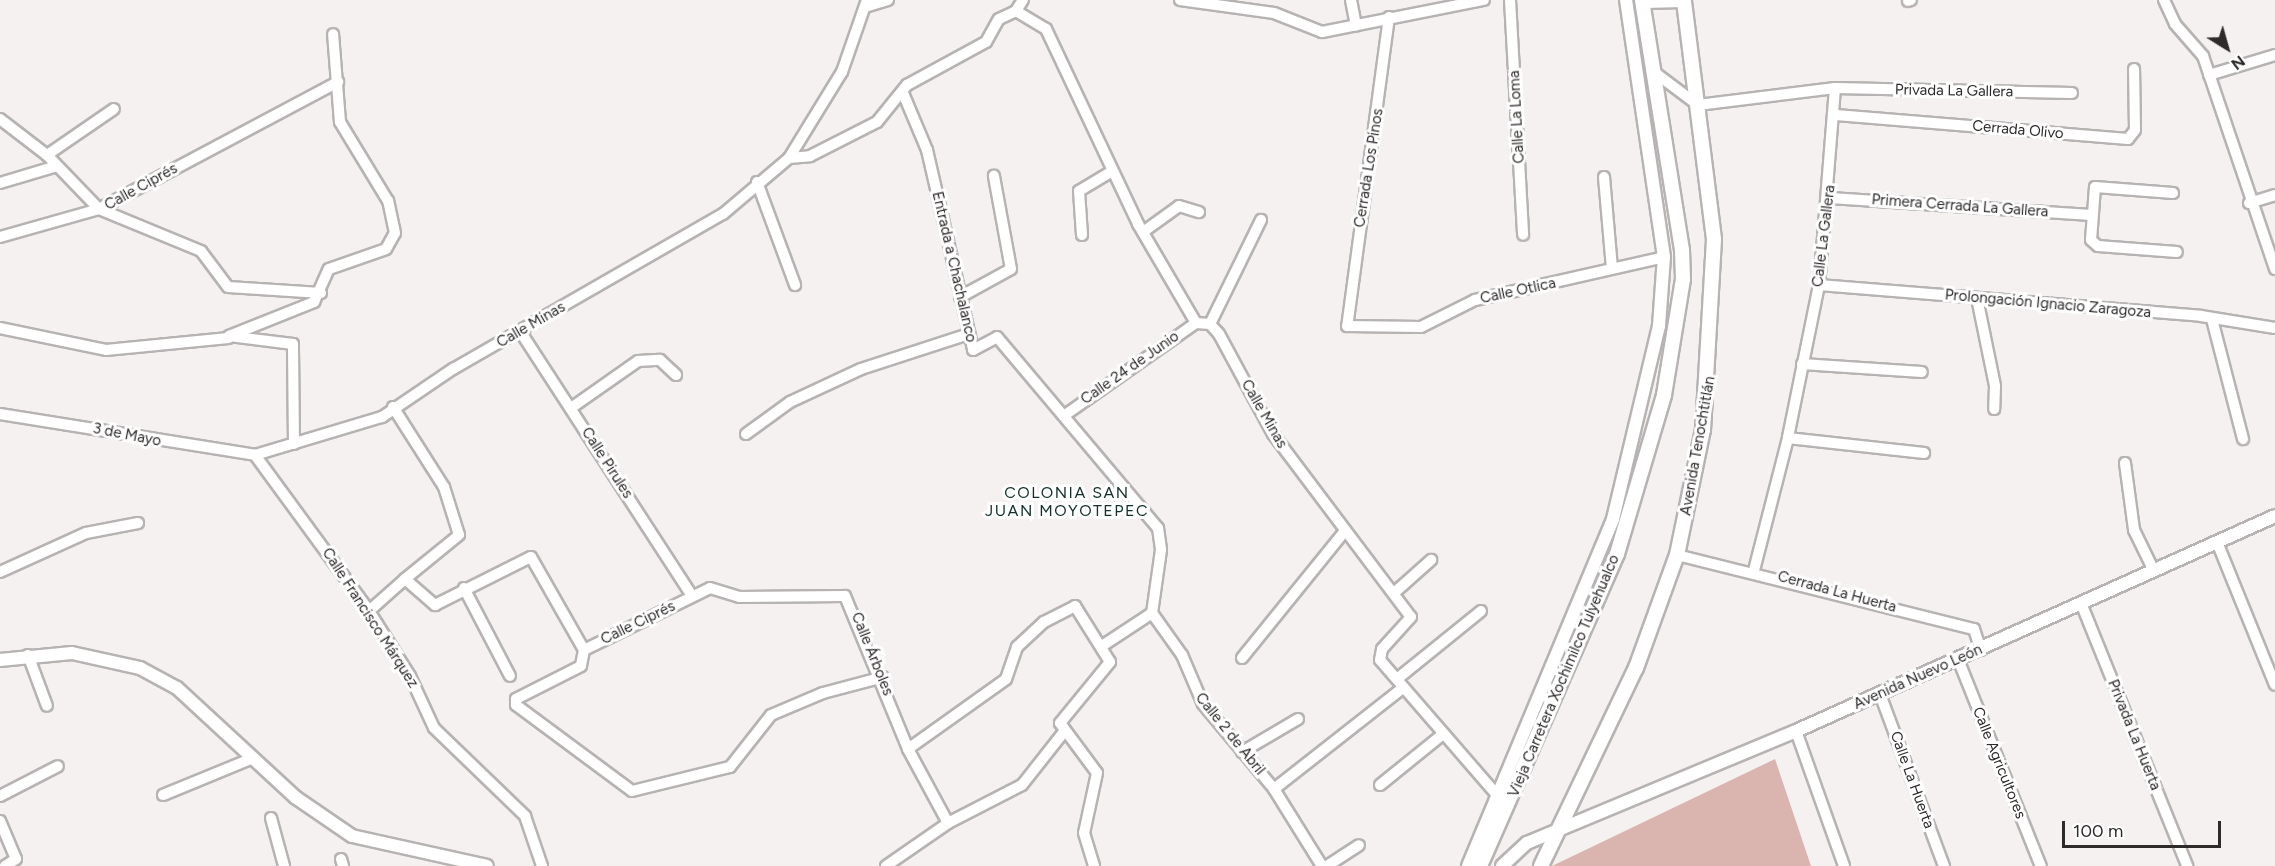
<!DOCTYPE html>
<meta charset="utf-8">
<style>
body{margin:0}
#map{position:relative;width:2275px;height:866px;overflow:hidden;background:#f5f1f0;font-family:Figtree,sans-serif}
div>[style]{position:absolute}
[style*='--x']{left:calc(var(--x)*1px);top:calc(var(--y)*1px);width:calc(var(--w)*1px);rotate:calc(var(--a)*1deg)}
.green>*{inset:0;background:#dab5b0}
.roads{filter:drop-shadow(2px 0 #b7b3b2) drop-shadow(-2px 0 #b7b3b2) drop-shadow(0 2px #b7b3b2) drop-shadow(0 -2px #b7b3b2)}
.minor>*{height:10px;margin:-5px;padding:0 5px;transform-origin:5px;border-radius:5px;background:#fff}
.tertiary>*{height:12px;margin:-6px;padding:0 6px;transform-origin:6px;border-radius:6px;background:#fff}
.secondary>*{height:14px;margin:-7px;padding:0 7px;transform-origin:7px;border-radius:7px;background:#fff}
span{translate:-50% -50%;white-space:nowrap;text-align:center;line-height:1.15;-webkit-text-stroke:6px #fff;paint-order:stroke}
.street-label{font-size:15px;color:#2c2a2a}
.neighbourhood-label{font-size:16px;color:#11312a;letter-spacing:1.5px}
.north{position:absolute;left:2197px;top:18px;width:60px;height:60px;-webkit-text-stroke:4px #fff;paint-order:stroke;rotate:143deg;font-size:16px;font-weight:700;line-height:24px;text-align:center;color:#2c2a2a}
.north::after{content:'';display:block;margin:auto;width:21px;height:27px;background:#2c2a2a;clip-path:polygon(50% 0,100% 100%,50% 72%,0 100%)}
.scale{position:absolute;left:2062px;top:821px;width:159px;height:27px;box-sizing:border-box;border:3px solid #2c2a2a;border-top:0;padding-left:8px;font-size:18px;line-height:21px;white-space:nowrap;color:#2c2a2a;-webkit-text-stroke:4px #fff;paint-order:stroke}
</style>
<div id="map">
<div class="green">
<div style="clip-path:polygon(1775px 759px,1811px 866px,1552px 866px)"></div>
</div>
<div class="roads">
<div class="minor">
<div style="--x:1180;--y:0;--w:95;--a:7.9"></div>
<div style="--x:1274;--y:13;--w:52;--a:21.6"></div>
<div style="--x:1322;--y:32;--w:165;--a:-11.2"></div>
<div style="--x:1351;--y:0;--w:26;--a:79"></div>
<div style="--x:1510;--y:0;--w:235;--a:86.8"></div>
<div style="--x:2164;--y:0;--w:26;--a:65"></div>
<div style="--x:2175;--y:24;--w:43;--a:48.8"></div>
<div style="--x:2203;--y:56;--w:225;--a:71.3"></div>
<div style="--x:1908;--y:1;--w:3;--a:-18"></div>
<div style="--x:865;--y:7;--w:24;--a:-17"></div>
<div style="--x:1016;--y:11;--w:35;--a:31"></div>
<div style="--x:1046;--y:29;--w:216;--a:64.7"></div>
<div style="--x:1138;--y:224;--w:115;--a:59.6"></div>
<div style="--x:1196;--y:323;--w:14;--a:4"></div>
<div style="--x:1210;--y:324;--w:13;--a:48"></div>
<div style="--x:1219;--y:334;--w:114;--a:61.6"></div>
<div style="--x:1273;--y:434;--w:229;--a:53"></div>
<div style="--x:1411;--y:617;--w:43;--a:132.2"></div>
<div style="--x:1382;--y:649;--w:11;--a:100"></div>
<div style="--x:1380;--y:660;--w:177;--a:49.1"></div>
<div style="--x:1389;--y:17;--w:312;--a:97.7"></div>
<div style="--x:1347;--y:326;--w:74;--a:0.8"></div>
<div style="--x:1421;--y:327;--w:60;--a:-26.6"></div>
<div style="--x:1475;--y:300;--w:194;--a:-12.8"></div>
<div style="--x:1654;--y:72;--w:55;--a:36.9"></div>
<div style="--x:1698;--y:105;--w:138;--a:-7.1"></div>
<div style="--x:1835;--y:88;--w:198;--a:94.6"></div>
<div style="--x:1819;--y:285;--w:156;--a:101.5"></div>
<div style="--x:1788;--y:438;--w:136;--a:104.4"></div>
<div style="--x:2209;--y:75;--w:69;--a:-16.9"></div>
<div style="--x:1835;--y:88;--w:237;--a:1.2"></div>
<div style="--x:903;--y:93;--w:62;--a:67.2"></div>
<div style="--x:927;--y:150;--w:205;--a:77"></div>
<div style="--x:973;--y:350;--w:27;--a:-28"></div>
<div style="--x:997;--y:337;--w:250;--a:49.9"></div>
<div style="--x:1158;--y:528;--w:22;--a:82"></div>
<div style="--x:1161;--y:550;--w:64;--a:98.1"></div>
<div style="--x:1152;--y:613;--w:52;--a:54.5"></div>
<div style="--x:1182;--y:655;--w:53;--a:66.8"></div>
<div style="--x:1203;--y:704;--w:111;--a:50.1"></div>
<div style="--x:1274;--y:789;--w:91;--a:58.1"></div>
<div style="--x:1836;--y:115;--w:293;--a:4.7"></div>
<div style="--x:2128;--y:139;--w:11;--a:-52"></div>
<div style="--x:2135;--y:130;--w:61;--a:-90.9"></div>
<div style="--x:0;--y:119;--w:59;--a:37.5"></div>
<div style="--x:47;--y:155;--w:75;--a:46.1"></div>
<div style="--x:47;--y:155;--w:81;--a:-34.5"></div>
<div style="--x:789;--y:158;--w:21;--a:-5"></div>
<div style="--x:810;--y:156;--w:75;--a:-26.9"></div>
<div style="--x:877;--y:122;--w:48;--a:-51"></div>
<div style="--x:907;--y:85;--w:90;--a:-28.6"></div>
<div style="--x:986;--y:42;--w:26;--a:-61"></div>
<div style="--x:999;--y:19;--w:19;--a:-25"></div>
<div style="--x:1016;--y:11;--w:13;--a:-58"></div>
<div style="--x:1604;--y:177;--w:91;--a:85"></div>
<div style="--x:757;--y:182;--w:110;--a:69.7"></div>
<div style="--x:0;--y:183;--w:59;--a:-16.6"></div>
<div style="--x:2173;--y:193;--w:78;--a:-175.6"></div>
<div style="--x:2095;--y:187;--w:53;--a:94.3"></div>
<div style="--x:2091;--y:240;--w:9;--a:41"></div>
<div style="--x:2098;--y:246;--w:79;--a:4.3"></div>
<div style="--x:1830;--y:198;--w:262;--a:3.7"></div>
<div style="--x:2249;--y:203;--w:27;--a:-17"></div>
<div style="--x:1143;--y:232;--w:44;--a:-35.8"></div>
<div style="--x:1179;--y:206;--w:21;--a:17"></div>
<div style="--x:1082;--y:235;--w:44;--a:-93.9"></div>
<div style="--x:1079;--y:191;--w:37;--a:-31"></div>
<div style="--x:0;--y:237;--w:103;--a:-15.8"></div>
<div style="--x:1819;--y:285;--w:383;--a:4.6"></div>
<div style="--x:2201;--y:316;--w:75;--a:9.2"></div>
<div style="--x:321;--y:293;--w:93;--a:-176.3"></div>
<div style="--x:228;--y:287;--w:45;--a:-126.9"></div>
<div style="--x:201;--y:251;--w:110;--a:-157.6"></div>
<div style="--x:99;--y:209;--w:271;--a:-28"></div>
<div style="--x:960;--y:297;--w:58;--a:-28.8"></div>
<div style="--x:1011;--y:269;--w:95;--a:-100.4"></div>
<div style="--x:1977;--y:298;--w:90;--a:78.4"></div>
<div style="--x:1995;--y:386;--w:23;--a:92"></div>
<div style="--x:2212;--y:319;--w:124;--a:75.5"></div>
<div style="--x:1210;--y:324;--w:116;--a:-63.9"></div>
<div style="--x:0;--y:328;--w:108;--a:11.7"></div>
<div style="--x:106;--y:350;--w:123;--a:-5.6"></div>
<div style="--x:520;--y:331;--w:316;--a:57"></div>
<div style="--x:1802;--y:364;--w:120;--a:3.8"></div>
<div style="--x:393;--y:407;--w:95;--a:57.5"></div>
<div style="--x:444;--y:487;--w:50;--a:72.6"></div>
<div style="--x:459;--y:535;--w:70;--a:140.8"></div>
<div style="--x:571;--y:408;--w:82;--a:-35"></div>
<div style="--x:638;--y:361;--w:22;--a:-3"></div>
<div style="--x:660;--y:360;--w:22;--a:43"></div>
<div style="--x:0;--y:414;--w:258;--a:9.1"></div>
<div style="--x:255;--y:455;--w:133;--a:-16.7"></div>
<div style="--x:382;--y:417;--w:86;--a:-34.1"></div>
<div style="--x:453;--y:369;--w:311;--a:-29.9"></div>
<div style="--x:723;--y:214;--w:87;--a:-40.3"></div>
<div style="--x:789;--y:158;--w:101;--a:-58.4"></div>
<div style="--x:842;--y:72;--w:76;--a:-70.9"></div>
<div style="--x:1065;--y:415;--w:160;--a:-35.1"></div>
<div style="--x:746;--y:434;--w:54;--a:-36"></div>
<div style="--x:790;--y:402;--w:78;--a:-24.9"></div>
<div style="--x:861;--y:369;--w:114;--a:-18"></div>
<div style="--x:1788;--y:438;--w:137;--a:6.3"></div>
<div style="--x:294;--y:444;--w:100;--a:-90.6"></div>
<div style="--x:293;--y:344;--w:64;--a:-172.9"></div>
<div style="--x:229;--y:336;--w:92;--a:-21.8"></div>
<div style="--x:314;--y:302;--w:36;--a:-66"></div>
<div style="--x:329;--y:269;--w:60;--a:-19.3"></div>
<div style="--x:386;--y:249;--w:18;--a:-61"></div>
<div style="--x:395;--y:233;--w:33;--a:-102"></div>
<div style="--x:388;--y:201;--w:92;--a:-121.3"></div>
<div style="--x:340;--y:122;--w:88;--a:-94.5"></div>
<div style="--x:255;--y:455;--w:193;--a:53.8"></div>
<div style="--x:369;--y:611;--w:77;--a:57.8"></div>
<div style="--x:410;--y:676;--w:57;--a:65.2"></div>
<div style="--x:434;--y:728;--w:127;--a:44"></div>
<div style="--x:525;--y:816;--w:53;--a:71.2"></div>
<div style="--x:2125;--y:463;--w:68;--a:82.3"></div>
<div style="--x:2134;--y:530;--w:46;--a:64"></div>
<div style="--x:2217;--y:542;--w:154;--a:67.9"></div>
<div style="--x:1677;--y:555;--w:306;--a:14"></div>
<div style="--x:1974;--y:629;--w:22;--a:72"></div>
<div style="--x:0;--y:572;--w:94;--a:-24.4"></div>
<div style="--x:86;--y:533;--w:53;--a:-10.9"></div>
<div style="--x:464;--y:588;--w:99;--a:62.4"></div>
<div style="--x:1394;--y:593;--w:50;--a:-41.7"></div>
<div style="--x:2081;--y:603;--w:284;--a:68"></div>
<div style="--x:369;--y:611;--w:48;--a:-41.6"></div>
<div style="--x:405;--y:579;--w:40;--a:41"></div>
<div style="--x:435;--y:605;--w:107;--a:-26.6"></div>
<div style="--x:531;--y:557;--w:107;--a:60.3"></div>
<div style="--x:1102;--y:646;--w:60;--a:-33.4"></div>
<div style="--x:584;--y:650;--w:16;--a:101"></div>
<div style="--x:581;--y:666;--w:73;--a:153.1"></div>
<div style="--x:516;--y:699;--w:6;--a:90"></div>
<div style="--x:516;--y:705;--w:144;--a:36.6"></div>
<div style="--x:632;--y:791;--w:101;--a:-13.8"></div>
<div style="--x:730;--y:767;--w:66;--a:-51.7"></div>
<div style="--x:771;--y:715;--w:56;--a:-22.9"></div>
<div style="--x:823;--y:693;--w:62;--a:-14.9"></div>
<div style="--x:584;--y:650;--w:140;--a:-26.2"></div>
<div style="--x:710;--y:588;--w:30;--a:17"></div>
<div style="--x:739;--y:597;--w:106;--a:-0.5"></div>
<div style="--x:845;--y:596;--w:165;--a:67.6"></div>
<div style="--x:908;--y:749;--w:84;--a:61.6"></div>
<div style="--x:28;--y:655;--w:54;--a:69.6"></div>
<div style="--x:1242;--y:658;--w:162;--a:-51"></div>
<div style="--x:1958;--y:659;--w:223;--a:68.2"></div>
<div style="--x:1397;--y:679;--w:108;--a:-39"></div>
<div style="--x:1880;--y:694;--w:184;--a:69.6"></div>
<div style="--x:1796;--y:731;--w:143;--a:70.4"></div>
<div style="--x:908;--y:749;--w:120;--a:-35.5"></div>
<div style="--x:1006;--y:679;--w:34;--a:-71"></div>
<div style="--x:1017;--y:647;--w:37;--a:-43"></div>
<div style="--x:1044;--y:622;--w:35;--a:-27"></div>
<div style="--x:1075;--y:606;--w:66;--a:58"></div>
<div style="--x:1110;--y:662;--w:79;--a:129.3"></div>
<div style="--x:1060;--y:723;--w:62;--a:53.5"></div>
<div style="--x:1097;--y:773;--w:61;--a:102.2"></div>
<div style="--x:1084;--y:833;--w:34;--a:73"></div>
<div style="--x:1242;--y:752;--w:65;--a:-30.5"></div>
<div style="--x:1380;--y:785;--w:81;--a:-39"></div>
<div style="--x:1274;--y:789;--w:164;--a:-38.1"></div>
<div style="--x:163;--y:795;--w:97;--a:-22.3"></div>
<div style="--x:0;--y:796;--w:65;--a:-27.3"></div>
<div style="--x:271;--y:818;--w:50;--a:74.8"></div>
<div style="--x:0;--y:821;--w:41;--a:67.2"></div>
<div style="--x:16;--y:859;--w:13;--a:148"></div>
<div style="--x:341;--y:859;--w:7;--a:74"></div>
<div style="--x:886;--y:866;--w:75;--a:-34.7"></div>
<div style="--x:948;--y:823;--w:83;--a:-27.2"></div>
<div style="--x:1022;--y:785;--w:66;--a:-51.7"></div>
<div style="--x:1327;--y:866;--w:38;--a:-33"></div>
</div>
<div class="tertiary">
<div style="--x:0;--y:660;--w:72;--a:-5.6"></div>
<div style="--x:72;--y:653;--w:70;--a:12.4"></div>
<div style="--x:140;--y:668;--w:42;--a:28.4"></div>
<div style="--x:177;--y:688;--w:161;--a:42.7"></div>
<div style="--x:295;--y:797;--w:69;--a:34.4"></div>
<div style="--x:352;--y:836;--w:138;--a:12.5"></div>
<div style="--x:1468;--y:866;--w:376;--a:-67.3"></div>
<div style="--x:1613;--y:519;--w:198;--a:-76.6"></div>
<div style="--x:1659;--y:326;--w:69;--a:-85.9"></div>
<div style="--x:1664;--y:257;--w:260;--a:-98.4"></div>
<div style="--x:1502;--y:866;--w:34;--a:-43"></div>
<div style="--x:1527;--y:843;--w:291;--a:-22.6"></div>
<div style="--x:1796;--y:731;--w:525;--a:-24.17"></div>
</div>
<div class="secondary">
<div style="--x:1643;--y:1;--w:41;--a:-1.4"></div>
<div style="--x:1480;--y:866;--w:341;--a:-66.3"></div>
<div style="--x:1617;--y:554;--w:166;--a:-73.5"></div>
<div style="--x:1664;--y:395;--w:118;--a:-80.7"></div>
<div style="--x:1683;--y:279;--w:29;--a:-92"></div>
<div style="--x:1682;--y:250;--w:253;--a:-99.1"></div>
<div style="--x:1541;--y:866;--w:220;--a:-64.4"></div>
<div style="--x:1636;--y:668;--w:120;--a:-70.1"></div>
<div style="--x:1677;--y:555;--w:128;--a:-78.3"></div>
<div style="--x:1703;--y:430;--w:191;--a:-86.7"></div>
<div style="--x:1714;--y:239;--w:241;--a:-97.2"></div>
</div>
</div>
<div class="street-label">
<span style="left:1954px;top:91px;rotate:1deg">Privada La Gallera</span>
<span style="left:1517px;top:117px;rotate:-93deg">Calle La Loma</span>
<span style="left:2018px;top:130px;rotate:5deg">Cerrada Olivo</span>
<span style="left:1369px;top:168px;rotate:-81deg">Cerrada Los Pinos</span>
<span style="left:141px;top:187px;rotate:-29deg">Calle Ciprés</span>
<span style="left:1960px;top:206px;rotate:4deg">Primera Cerrada La Gallera</span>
<span style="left:1824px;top:236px;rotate:-83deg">Calle La Gallera</span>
<span style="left:954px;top:267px;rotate:77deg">Entrada a Chachalanco</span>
<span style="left:1518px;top:291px;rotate:-12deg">Calle Otlica</span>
<span style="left:2048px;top:304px;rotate:5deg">Prolongación Ignacio Zaragoza</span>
<span style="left:531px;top:325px;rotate:-30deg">Calle Minas</span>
<span style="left:1130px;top:368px;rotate:-35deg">Calle 24 de Junio</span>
<span style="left:1264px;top:414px;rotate:60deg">Calle Minas</span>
<span style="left:127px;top:435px;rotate:11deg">3 de Mayo</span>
<span style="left:1698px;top:446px;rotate:-80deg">Avenida Tenochtitlán</span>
<span style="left:607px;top:463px;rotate:57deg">Calle Pirules</span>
<span style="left:1837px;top:592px;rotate:15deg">Cerrada La Huerta</span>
<span style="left:370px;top:618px;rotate:57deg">Calle Francisco Márquez</span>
<span style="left:638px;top:623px;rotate:-26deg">Calle Ciprés</span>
<span style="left:872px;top:654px;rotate:68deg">Calle Árboles</span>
<span style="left:1564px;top:676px;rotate:-67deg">Vieja Carretera Xochimilco Tulyehualco</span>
<span style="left:1918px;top:677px;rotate:-24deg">Avenida Nuevo León</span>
<span style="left:1230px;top:734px;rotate:51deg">Calle 2 de Abril</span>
<span style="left:2134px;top:735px;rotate:68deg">Privada La Huerta</span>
<span style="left:1999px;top:763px;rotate:68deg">Calle Agricultores</span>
<span style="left:1912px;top:780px;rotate:70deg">Calle La Huerta</span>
</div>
<div class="neighbourhood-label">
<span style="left:1067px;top:502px">COLONIA SAN<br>JUAN MOYOTEPEC</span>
</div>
<div class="north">N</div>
<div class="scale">100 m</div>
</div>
